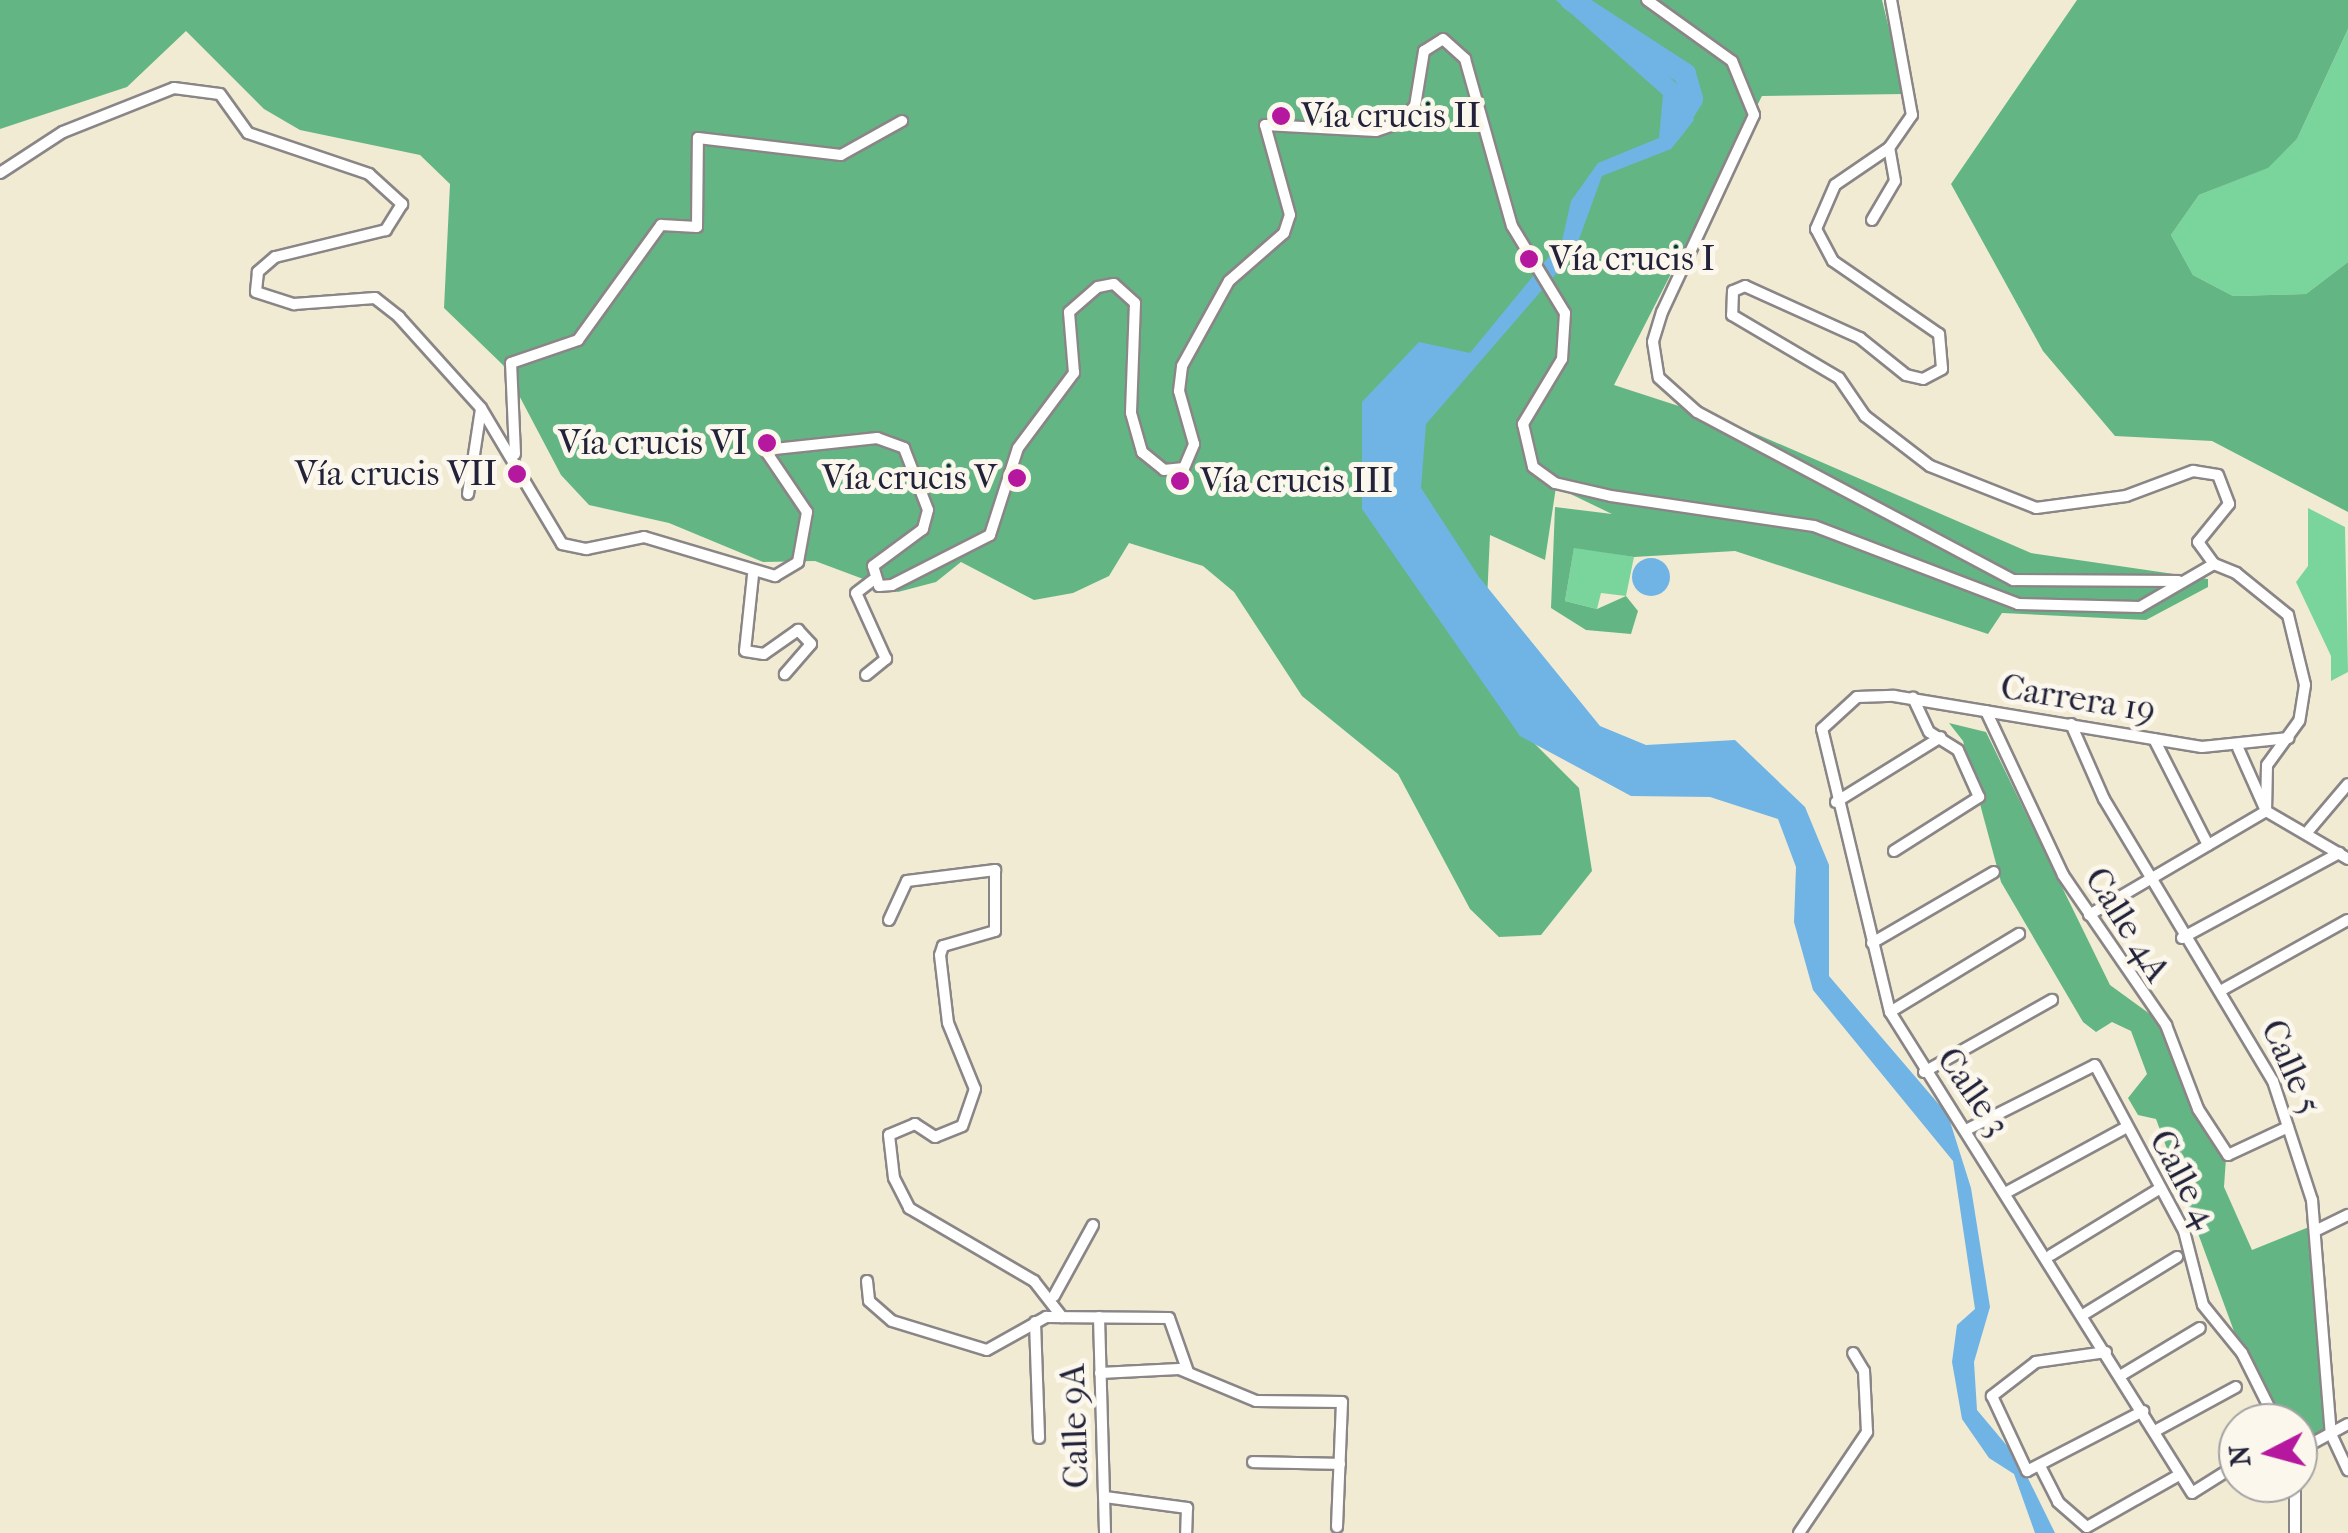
<!DOCTYPE html>
<meta charset="utf-8">
<style>
body{margin:0}
#map{position:relative;width:2348px;height:1533px;overflow:hidden;background:#f2ebd3;font-family:"IM FELL French Canon",serif}
div>[style]{position:absolute}
[style*='--x']{left:calc(var(--x)*1px);top:calc(var(--y)*1px);width:calc(var(--w)*1px);rotate:calc(var(--a)*1deg)}
.green>*{inset:0;background:#7ad59c}
.forest>*{inset:0;background:#63b684}
.water>*{inset:0;background:#70b3e5}
.round{border-radius:50%}
.river>*{height:22px;margin:-11px;padding:0 11px;transform-origin:11px;border-radius:11px;background:#70b3e5}
.roads{filter:drop-shadow(2px 0 #8a8687) drop-shadow(-2px 0 #8a8687) drop-shadow(0 2px #8a8687) drop-shadow(0 -2px #8a8687)}
.minor>*{height:10px;margin:-5px;padding:0 5px;transform-origin:5px;border-radius:5px;background:#fff}
.dots>*{width:28px;height:28px;translate:-50% -50%;box-sizing:border-box;border:5px solid #fbf7ec;border-radius:50%}
span{translate:-50% -50%;white-space:nowrap;text-align:center;line-height:1.15;-webkit-text-stroke:10px #fbf7ec;paint-order:stroke}
.poi-label{font-size:35px;color:#22223b}
.left{translate:0 -50%;text-align:left}
.right{translate:-100% -50%;text-align:right}
.street-label{font-size:35px;color:#22223b}
.north{position:absolute;left:2218px;top:1403px;width:100px;height:100px;box-sizing:border-box;background:#fbf7ec;border:2px solid #a4a2a5;border-radius:50%;rotate:264deg;font-size:28px;font-weight:700;line-height:40px;text-align:center;color:#22223b}
.north::after{content:'';display:block;margin:auto;width:35px;height:45px;background:#b5179e;clip-path:polygon(50% 0,100% 100%,50% 72%,0 100%)}
</style>
<div id="map">
<div class="green">
<div style="clip-path:polygon(2348px 29px,2348px 262px,2306px 294px,2233px 296px,2193px 275px,2171px 235px,2199px 195px,2267px 168px,2297px 139px)"></div>
<div style="clip-path:polygon(2308px 508px,2345px 527px,2348px 672px,2331px 681px,2331px 656px,2296px 582px,2308px 566px)"></div>
<div style="clip-path:polygon(1574px 547px,1634px 557px,1626px 596px,1601px 593px,1597px 609px,1565px 601px)"></div>
</div>
<div class="forest">
<div style="clip-path:polygon(0 0,1882px 0,1905px 94px,1762px 96px,1614px 385px,1731px 423px,2031px 553px,2208px 579px,2208px 587px,2146px 620px,2002px 613px,1988px 634px,1735px 551px,1634px 557px,1574px 548px,1565px 601px,1597px 609px,1626px 596px,1638px 611px,1631px 634px,1586px 630px,1551px 608px,1555px 507px,1612px 514px,1556px 487px,1545px 560px,1490px 535px,1486px 622px,1523px 732px,1579px 788px,1592px 871px,1541px 935px,1499px 937px,1470px 909px,1398px 774px,1302px 696px,1234px 592px,1203px 566px,1129px 543px,1109px 576px,1073px 593px,1034px 600px,961px 562px,936px 582px,898px 592px,815px 561px,763px 562px,669px 523px,589px 505px,561px 475px,503px 365px,444px 308px,450px 184px,420px 155px,300px 130px,264px 109px,186px 31px,127px 87px,0 129px)"></div>
<div style="clip-path:polygon(2077px 0,2348px 0,2348px 29px,2297px 139px,2268px 168px,2199px 195px,2171px 235px,2193px 275px,2233px 296px,2306px 294px,2348px 262px,2348px 512px,2212px 441px,2115px 436px,2043px 351px,1951px 184px)"></div>
<div style="clip-path:polygon(1949px 723px,1986px 732px,2110px 985px,2165px 1025px,2226px 1158px,2224px 1187px,2252px 1250px,2309px 1227px,2329px 1431px,2298px 1449px,2298px 1423px,2277px 1423px,2242px 1353px,2156px 1119px,2138px 1115px,2128px 1098px,2147px 1074px,2131px 1031px,2112px 1022px,2096px 1032px,2083px 1022px,2001px 882px,1963px 741px)"></div>
</div>
<div class="water">
<div style="clip-path:polygon(1556px 0,1588px 0,1681px 88px,1694px 120px,1671px 149px,1602px 176px,1574px 253px,1426px 424px,1421px 488px,1479px 577px,1600px 726px,1646px 745px,1735px 740px,1805px 807px,1829px 865px,1829px 976px,1948px 1115px,1971px 1188px,1990px 1307px,1974px 1362px,1977px 1410px,2019px 1460px,2055px 1533px,2035px 1533px,2014px 1474px,1989px 1458px,1962px 1419px,1952px 1362px,1957px 1325px,1975px 1309px,1953px 1161px,1813px 990px,1794px 922px,1796px 867px,1778px 819px,1710px 797px,1631px 796px,1520px 736px,1362px 509px,1362px 402px,1419px 342px,1470px 353px,1562px 241px,1571px 201px,1598px 163px,1659px 138px,1663px 95px)"></div>
<div class="round" style="left:1632px;top:558px;width:38px;height:38px"></div>
</div>
<div class="river">
<div style="--x:1571;--y:0;--w:136;--a:33"></div>
<div style="--x:1685;--y:74;--w:26;--a:74"></div>
<div style="--x:1692;--y:99;--w:34;--a:122"></div>
</div>
<div class="roads">
<div class="minor">
<div style="--x:1647;--y:0;--w:105;--a:35.7"></div>
<div style="--x:1732;--y:61;--w:58;--a:67.8"></div>
<div style="--x:1754;--y:115;--w:217;--a:115"></div>
<div style="--x:1662;--y:312;--w:31;--a:107"></div>
<div style="--x:1653;--y:342;--w:36;--a:81"></div>
<div style="--x:1659;--y:378;--w:51;--a:41.8"></div>
<div style="--x:1697;--y:412;--w:358;--a:28"></div>
<div style="--x:2013;--y:580;--w:165;--a:0.3"></div>
<div style="--x:1891;--y:0;--w:117;--a:79.7"></div>
<div style="--x:1912;--y:115;--w:40;--a:124.9"></div>
<div style="--x:1889;--y:148;--w:65;--a:145.6"></div>
<div style="--x:1835;--y:185;--w:48;--a:113.4"></div>
<div style="--x:1816;--y:229;--w:36;--a:62"></div>
<div style="--x:1833;--y:261;--w:129;--a:34.6"></div>
<div style="--x:1939;--y:334;--w:35;--a:85"></div>
<div style="--x:1942;--y:369;--w:21;--a:152"></div>
<div style="--x:1923;--y:379;--w:17;--a:-167"></div>
<div style="--x:1906;--y:375;--w:59;--a:-141.2"></div>
<div style="--x:1860;--y:338;--w:126;--a:-155.7"></div>
<div style="--x:1745;--y:286;--w:13;--a:157"></div>
<div style="--x:1733;--y:291;--w:24;--a:92"></div>
<div style="--x:1732;--y:315;--w:124;--a:30.5"></div>
<div style="--x:1839;--y:378;--w:46;--a:55.6"></div>
<div style="--x:1865;--y:416;--w:82;--a:37.6"></div>
<div style="--x:1930;--y:466;--w:114;--a:21.6"></div>
<div style="--x:2036;--y:508;--w:91;--a:-7.6"></div>
<div style="--x:2126;--y:496;--w:72;--a:-20.5"></div>
<div style="--x:2193;--y:471;--w:25;--a:9"></div>
<div style="--x:2218;--y:475;--w:31;--a:69"></div>
<div style="--x:2229;--y:504;--w:49;--a:129.2"></div>
<div style="--x:2198;--y:542;--w:27;--a:54"></div>
<div style="--x:0;--y:173;--w:75;--a:-33.1"></div>
<div style="--x:63;--y:132;--w:119;--a:-21.6"></div>
<div style="--x:174;--y:88;--w:46;--a:7.4"></div>
<div style="--x:220;--y:94;--w:48;--a:54.3"></div>
<div style="--x:248;--y:133;--w:128;--a:18.7"></div>
<div style="--x:369;--y:174;--w:45;--a:42.3"></div>
<div style="--x:402;--y:204;--w:31;--a:122"></div>
<div style="--x:386;--y:230;--w:114;--a:166.3"></div>
<div style="--x:275;--y:257;--w:23;--a:139"></div>
<div style="--x:258;--y:272;--w:20;--a:96"></div>
<div style="--x:256;--y:292;--w:40;--a:18"></div>
<div style="--x:294;--y:304;--w:81;--a:-4.2"></div>
<div style="--x:375;--y:298;--w:31;--a:38"></div>
<div style="--x:399;--y:317;--w:122;--a:48"></div>
<div style="--x:481;--y:408;--w:158;--a:59.2"></div>
<div style="--x:562;--y:544;--w:25;--a:12"></div>
<div style="--x:586;--y:549;--w:59;--a:-11.7"></div>
<div style="--x:644;--y:537;--w:137;--a:16.6"></div>
<div style="--x:775;--y:576;--w:27;--a:-31"></div>
<div style="--x:798;--y:562;--w:51;--a:-79.8"></div>
<div style="--x:807;--y:512;--w:75;--a:-124.1"></div>
<div style="--x:765;--y:450;--w:113;--a:-6.1"></div>
<div style="--x:877;--y:438;--w:29;--a:20"></div>
<div style="--x:904;--y:448;--w:66;--a:68.8"></div>
<div style="--x:928;--y:510;--w:20;--a:105"></div>
<div style="--x:923;--y:529;--w:62;--a:143.5"></div>
<div style="--x:873;--y:566;--w:21;--a:73"></div>
<div style="--x:879;--y:586;--w:13;--a:-4"></div>
<div style="--x:892;--y:585;--w:110;--a:-27"></div>
<div style="--x:990;--y:535;--w:91;--a:-72.2"></div>
<div style="--x:1018;--y:448;--w:94;--a:-53.3"></div>
<div style="--x:1074;--y:373;--w:61;--a:-94.7"></div>
<div style="--x:1069;--y:312;--w:38;--a:-41"></div>
<div style="--x:1098;--y:287;--w:16;--a:-11"></div>
<div style="--x:1114;--y:284;--w:28;--a:42"></div>
<div style="--x:1135;--y:303;--w:110;--a:92.1"></div>
<div style="--x:1131;--y:413;--w:41;--a:74.2"></div>
<div style="--x:1142;--y:452;--w:28;--a:39"></div>
<div style="--x:1164;--y:470;--w:20;--a:-6"></div>
<div style="--x:1184;--y:468;--w:26;--a:-67"></div>
<div style="--x:1194;--y:444;--w:55;--a:-105.8"></div>
<div style="--x:1179;--y:391;--w:25;--a:-83"></div>
<div style="--x:1182;--y:366;--w:97;--a:-61.1"></div>
<div style="--x:1229;--y:281;--w:73;--a:-41.1"></div>
<div style="--x:1284;--y:233;--w:19;--a:-72"></div>
<div style="--x:1290;--y:215;--w:93;--a:-105.5"></div>
<div style="--x:1265;--y:125;--w:111;--a:3.1"></div>
<div style="--x:1376;--y:131;--w:24;--a:-19"></div>
<div style="--x:1399;--y:123;--w:23;--a:-47"></div>
<div style="--x:1415;--y:106;--w:56;--a:-80.7"></div>
<div style="--x:1424;--y:51;--w:22;--a:-32"></div>
<div style="--x:1443;--y:39;--w:30;--a:42"></div>
<div style="--x:1465;--y:59;--w:173;--a:74.3"></div>
<div style="--x:1512;--y:226;--w:102;--a:58.7"></div>
<div style="--x:1565;--y:313;--w:46;--a:93.7"></div>
<div style="--x:1562;--y:359;--w:76;--a:121"></div>
<div style="--x:1523;--y:424;--w:44;--a:76.9"></div>
<div style="--x:1533;--y:467;--w:27;--a:36"></div>
<div style="--x:1555;--y:483;--w:57;--a:13.1"></div>
<div style="--x:1611;--y:496;--w:205;--a:8.4"></div>
<div style="--x:1814;--y:526;--w:218;--a:20.9"></div>
<div style="--x:2018;--y:604;--w:122;--a:1.4"></div>
<div style="--x:2140;--y:607;--w:86;--a:-30.2"></div>
<div style="--x:2214;--y:564;--w:24;--a:22"></div>
<div style="--x:2236;--y:573;--w:67;--a:38.9"></div>
<div style="--x:2288;--y:615;--w:72;--a:76.3"></div>
<div style="--x:2305;--y:685;--w:36;--a:99"></div>
<div style="--x:2299;--y:721;--w:54;--a:126"></div>
<div style="--x:2267;--y:765;--w:46;--a:91.2"></div>
<div style="--x:1872;--y:220;--w:45;--a:-59.5"></div>
<div style="--x:1895;--y:181;--w:34;--a:-100"></div>
<div style="--x:515;--y:454;--w:91;--a:-92.5"></div>
<div style="--x:511;--y:363;--w:71;--a:-18.9"></div>
<div style="--x:578;--y:340;--w:142;--a:-54.2"></div>
<div style="--x:661;--y:225;--w:36;--a:3"></div>
<div style="--x:697;--y:227;--w:89;--a:-89.4"></div>
<div style="--x:698;--y:138;--w:144;--a:6.8"></div>
<div style="--x:841;--y:155;--w:70;--a:-29.1"></div>
<div style="--x:468;--y:494;--w:86;--a:-81.3"></div>
<div style="--x:753;--y:575;--w:76;--a:96"></div>
<div style="--x:745;--y:651;--w:19;--a:9"></div>
<div style="--x:764;--y:654;--w:42;--a:-35.2"></div>
<div style="--x:798;--y:630;--w:19;--a:47"></div>
<div style="--x:811;--y:644;--w:40;--a:131"></div>
<div style="--x:866;--y:675;--w:26;--a:-39"></div>
<div style="--x:886;--y:659;--w:72;--a:-114.4"></div>
<div style="--x:856;--y:593;--w:21;--a:-37"></div>
<div style="--x:1986;--y:711;--w:181;--a:64.8"></div>
<div style="--x:2063;--y:875;--w:182;--a:55.5"></div>
<div style="--x:2166;--y:1025;--w:90;--a:69.1"></div>
<div style="--x:2198;--y:1109;--w:55;--a:56.9"></div>
<div style="--x:2228;--y:1155;--w:66;--a:-25"></div>
<div style="--x:2071;--y:724;--w:82;--a:66.3"></div>
<div style="--x:2104;--y:799;--w:329;--a:59.1"></div>
<div style="--x:2273;--y:1081;--w:125;--a:71.9"></div>
<div style="--x:2312;--y:1200;--w:235;--a:85.4"></div>
<div style="--x:2331;--y:1434;--w:40;--a:65"></div>
<div style="--x:2154;--y:739;--w:119;--a:63"></div>
<div style="--x:2238;--y:748;--w:69;--a:66"></div>
<div style="--x:2266;--y:811;--w:95;--a:30.3"></div>
<div style="--x:1836;--y:802;--w:123;--a:-31.8"></div>
<div style="--x:2309;--y:830;--w:60;--a:-49.7"></div>
<div style="--x:1894;--y:851;--w:101;--a:-32.4"></div>
<div style="--x:1979;--y:797;--w:51;--a:-114.1"></div>
<div style="--x:1958;--y:750;--w:34;--a:-148"></div>
<div style="--x:1929;--y:732;--w:38;--a:-115"></div>
<div style="--x:2089;--y:915;--w:205;--a:-30.4"></div>
<div style="--x:889;--y:920;--w:43;--a:-65.2"></div>
<div style="--x:907;--y:881;--w:89;--a:-7.1"></div>
<div style="--x:995;--y:870;--w:61;--a:90"></div>
<div style="--x:995;--y:931;--w:54;--a:163.9"></div>
<div style="--x:943;--y:946;--w:9;--a:108"></div>
<div style="--x:940;--y:955;--w:68;--a:83.3"></div>
<div style="--x:948;--y:1023;--w:71;--a:67.8"></div>
<div style="--x:975;--y:1089;--w:39;--a:109"></div>
<div style="--x:962;--y:1126;--w:29;--a:158"></div>
<div style="--x:935;--y:1137;--w:24;--a:-147"></div>
<div style="--x:915;--y:1124;--w:28;--a:157"></div>
<div style="--x:889;--y:1135;--w:43;--a:83.4"></div>
<div style="--x:894;--y:1178;--w:34;--a:63"></div>
<div style="--x:909;--y:1208;--w:145;--a:30.3"></div>
<div style="--x:1034;--y:1281;--w:46;--a:52.1"></div>
<div style="--x:2182;--y:938;--w:179;--a:-28.4"></div>
<div style="--x:1872;--y:943;--w:141;--a:-30.2"></div>
<div style="--x:2222;--y:990;--w:144;--a:-29.1"></div>
<div style="--x:1890;--y:1012;--w:151;--a:-31.2"></div>
<div style="--x:1924;--y:1072;--w:147;--a:-29.4"></div>
<div style="--x:1966;--y:1130;--w:144;--a:-26.7"></div>
<div style="--x:2095;--y:1065;--w:188;--a:61.8"></div>
<div style="--x:2184;--y:1231;--w:76;--a:75.6"></div>
<div style="--x:2203;--y:1305;--w:62;--a:50.9"></div>
<div style="--x:2242;--y:1353;--w:78;--a:63.4"></div>
<div style="--x:2009;--y:1191;--w:132;--a:-28.5"></div>
<div style="--x:2315;--y:1231;--w:37;--a:-26"></div>
<div style="--x:2051;--y:1255;--w:127;--a:-31.4"></div>
<div style="--x:867;--y:1281;--w:20;--a:84"></div>
<div style="--x:869;--y:1301;--w:30;--a:41"></div>
<div style="--x:892;--y:1321;--w:99;--a:17"></div>
<div style="--x:987;--y:1350;--w:68;--a:-29.2"></div>
<div style="--x:1046;--y:1317;--w:123;--a:0.5"></div>
<div style="--x:1169;--y:1318;--w:57;--a:70.6"></div>
<div style="--x:1054;--y:1296;--w:81;--a:-61.2"></div>
<div style="--x:2086;--y:1313;--w:107;--a:-31.6"></div>
<div style="--x:1099;--y:1317;--w:216;--a:88.4"></div>
<div style="--x:1035;--y:1322;--w:116;--a:88"></div>
<div style="--x:2106;--y:1352;--w:71;--a:171.9"></div>
<div style="--x:2036;--y:1362;--w:56;--a:142.3"></div>
<div style="--x:1992;--y:1396;--w:83;--a:65"></div>
<div style="--x:2027;--y:1471;--w:131;--a:-27.3"></div>
<div style="--x:1100;--y:1373;--w:79;--a:-2.9"></div>
<div style="--x:1179;--y:1369;--w:83;--a:22.6"></div>
<div style="--x:1256;--y:1401;--w:86;--a:0.7"></div>
<div style="--x:1342;--y:1402;--w:125;--a:92.3"></div>
<div style="--x:2120;--y:1376;--w:93;--a:-31"></div>
<div style="--x:2155;--y:1431;--w:92;--a:-28.5"></div>
<div style="--x:2298;--y:1451;--w:57;--a:-28.4"></div>
<div style="--x:1253;--y:1462;--w:87;--a:1.3"></div>
<div style="--x:2238;--y:1464;--w:54;--a:147.8"></div>
<div style="--x:2192;--y:1493;--w:568;--a:-122.12"></div>
<div style="--x:1890;--y:1012;--w:291;--a:-103.5"></div>
<div style="--x:1822;--y:729;--w:47;--a:-42.4"></div>
<div style="--x:1857;--y:697;--w:37;--a:-2"></div>
<div style="--x:1894;--y:696;--w:312;--a:9.4"></div>
<div style="--x:2202;--y:747;--w:87;--a:-5.9"></div>
<div style="--x:2041;--y:1468;--w:38;--a:63"></div>
<div style="--x:2058;--y:1502;--w:38;--a:41"></div>
<div style="--x:2087;--y:1527;--w:106;--a:-29.5"></div>
<div style="--x:1105;--y:1497;--w:83;--a:7.6"></div>
<div style="--x:1187;--y:1508;--w:25;--a:92"></div>
<div style="--x:1799;--y:1533;--w:122;--a:-56"></div>
<div style="--x:1867;--y:1432;--w:61;--a:-92.8"></div>
<div style="--x:1864;--y:1371;--w:21;--a:-121"></div>
<div style="--x:2295;--y:1533;--w:50;--a:-90"></div>
</div>
</div>
<div class="dots">
<div style="left:1281px;top:116px;background:#b5179e"></div>
<div style="left:1529px;top:259px;background:#b5179e"></div>
<div style="left:767px;top:443px;background:#b5179e"></div>
<div style="left:517px;top:474px;background:#b5179e"></div>
<div style="left:1017px;top:478px;background:#b5179e"></div>
<div style="left:1180px;top:481px;background:#b5179e"></div>
</div>
<div class="poi-label">
<span class="left" style="left:1301px;top:116px">Vía crucis II</span>
<span class="left" style="left:1549px;top:259px">Vía crucis I</span>
<span class="right" style="left:747px;top:443px">Vía crucis VI</span>
<span class="right" style="left:497px;top:474px">Vía crucis VII</span>
<span class="right" style="left:997px;top:478px">Vía crucis V</span>
<span class="left" style="left:1200px;top:481px">Vía crucis III</span>
</div>
<div class="street-label">
<span style="left:2078px;top:699px;rotate:9deg">Carrera 19</span>
<span style="left:2127px;top:925px;rotate:58deg">Calle 4A</span>
<span style="left:2291px;top:1067px;rotate:66deg">Calle 5</span>
<span style="left:1973px;top:1092px;rotate:55deg">Calle 3</span>
<span style="left:2183px;top:1179px;rotate:62deg">Calle 4</span>
<span style="left:1075px;top:1426px;rotate:-92deg">Calle 9A</span>
</div>
<div class="north">N</div>
</div>
